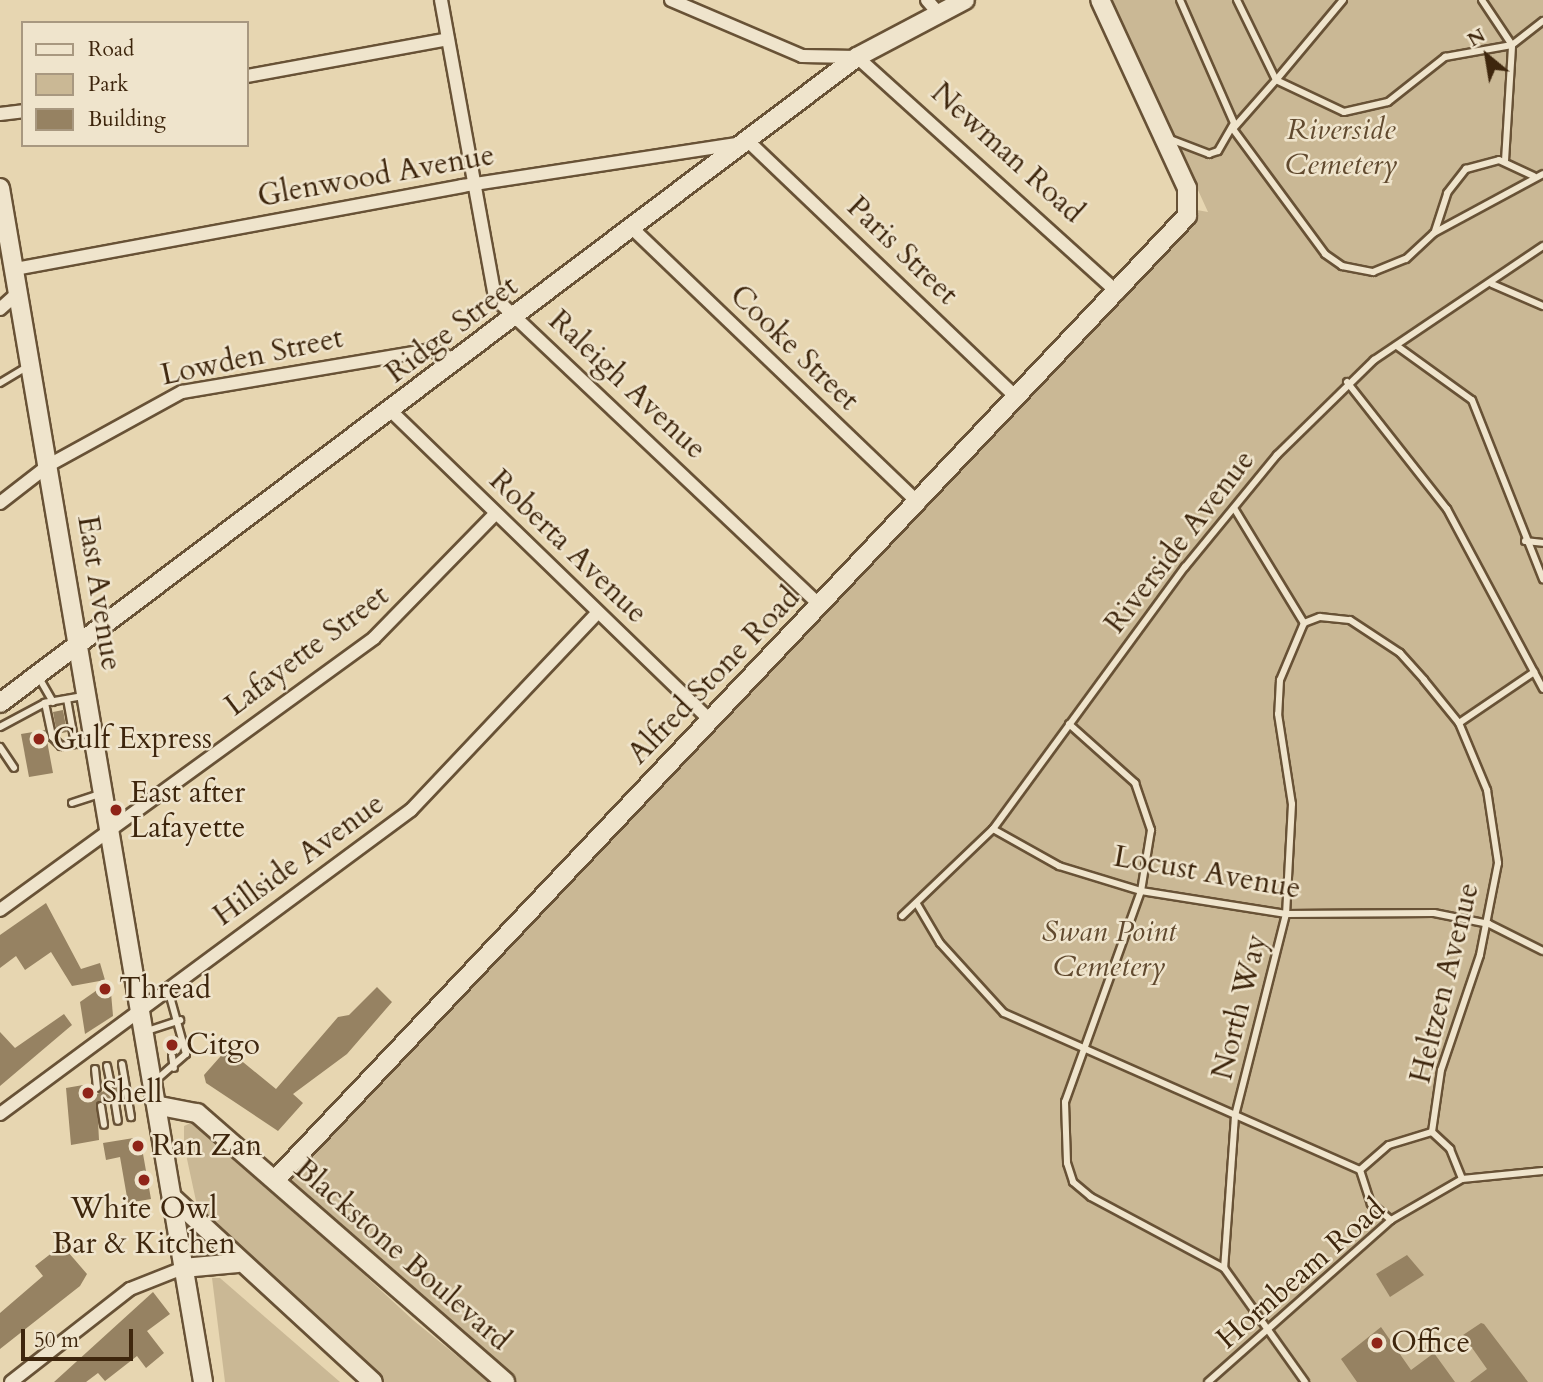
<!DOCTYPE html>
<style>
body{margin:0}
#map{position:relative;width:1543px;height:1382px;overflow:hidden;background:#e7d6b1;font-family:Cardo,serif}
div>[style]{position:absolute}
[style*='--x']{left:calc(var(--x)*1px);top:calc(var(--y)*1px);width:calc(var(--w)*1px);rotate:calc(var(--a)*1deg)}
.green>*{inset:0;background:#cab895}
.building>*{inset:0;background:#968262}
.roads{filter:drop-shadow(2px 0 #685236) drop-shadow(-2px 0 #685236) drop-shadow(0 2px #685236) drop-shadow(0 -2px #685236)}
.lane>*{height:6px;margin:-3px;padding:0 3px;transform-origin:3px;border-radius:3px;background:#efe4cc}
.street>*{height:12px;margin:-6px;padding:0 6px;transform-origin:6px;border-radius:6px;background:#efe4cc}
.secondary>*{height:18px;margin:-9px;padding:0 9px;transform-origin:9px;border-radius:9px;background:#efe4cc}
.dots>*{width:19px;height:19px;translate:-50% -50%;box-sizing:border-box;border:4px solid #efe4cc;border-radius:50%}
span{translate:-50% -50%;white-space:nowrap;text-align:center;line-height:1.15;-webkit-text-stroke:5px #efe4cc;paint-order:stroke}
.park-label{font-size:30px;color:#614a2f;font-style:italic}
.street-label{font-size:30px;color:#3e260d}
.poi-label{font-size:30px;color:#3e260d}
.left{translate:0 -50%;text-align:left}
.legend{position:absolute;left:21px;top:21px;width:228px;height:126px;box-sizing:border-box;background:#efe4cc;border:2px solid #a89880;margin:0;padding:9px 12px;list-style:none;font-size:21px;color:#3e260d}
.legend li{display:flex;align-items:center;gap:14px;height:35px}
.legend b{width:35px;border:2px solid #a89880}
.north{position:absolute;left:1452px;top:21px;width:70px;height:70px;-webkit-text-stroke:5px #efe4cc;paint-order:stroke;rotate:330deg;font-size:19px;font-weight:700;line-height:28px;text-align:center;color:#3e260d}
.north::after{content:'';display:block;margin:auto;width:24px;height:32px;background:#3e260d;clip-path:polygon(50% 0,100% 100%,50% 72%,0 100%)}
.scale{position:absolute;left:21px;top:1329px;width:112px;height:32px;box-sizing:border-box;border:4px solid #3e260d;border-top:0;padding-left:9px;font-size:21px;line-height:24px;white-space:nowrap;color:#3e260d;-webkit-text-stroke:5px #efe4cc;paint-order:stroke}
</style>
<div id="map">
<div class="green">
<div style="clip-path:polygon(1111px 0,1543px 0,1543px 1382px,506px 1382px,279px 1183px,1197px 210px,1208px 212px)"></div>
<div style="clip-path:polygon(197px 1120px,413px 1320px,489px 1382px,383px 1382px,371px 1373px,199px 1215px,184px 1145px,184px 1126px)"></div>
<div style="clip-path:polygon(212px 1278px,220px 1278px,340px 1382px,225px 1382px)"></div>
</div>
<div class="building">
<div style="clip-path:polygon(63px 710px,67px 732px,57px 734px,53px 712px)"></div>
<div style="clip-path:polygon(45px 730px,53px 773px,29px 777px,21px 734px)"></div>
<div style="clip-path:polygon(46px 903px,81px 969px,100px 963px,105px 980px,72px 986px,51px 952px,25px 970px,16px 956px,0 968px,0 935px)"></div>
<div style="clip-path:polygon(110px 981px,113px 1016px,85px 1034px,80px 1002px)"></div>
<div style="clip-path:polygon(377px 987px,392px 1002px,347px 1054px,293px 1094px,303px 1103px,278px 1131px,206px 1083px,204px 1075px,227px 1049px,276px 1089px,338px 1017px,349px 1015px)"></div>
<div style="clip-path:polygon(64px 1014px,72px 1025px,0 1086px,0 1032px,15px 1048px)"></div>
<div style="clip-path:polygon(89px 1084px,97px 1094px,120px 1084px,123px 1102px,97px 1102px,99px 1140px,71px 1145px,66px 1088px)"></div>
<div style="clip-path:polygon(140px 1137px,151px 1199px,128px 1203px,120px 1157px,106px 1160px,103px 1143px)"></div>
<div style="clip-path:polygon(62px 1245px,87px 1274px,80px 1286px,0 1349px,0 1313px,43px 1276px,35px 1266px)"></div>
<div style="clip-path:polygon(1407px 1255px,1424px 1275px,1390px 1297px,1376px 1274px)"></div>
<div style="clip-path:polygon(153px 1292px,170px 1314px,147px 1331px,164px 1353px,146px 1368px,137px 1356px,105px 1381px,98px 1373px,86px 1382px,54px 1382px)"></div>
<div style="clip-path:polygon(1481px 1323px,1484px 1324px,1528px 1382px,1470px 1382px,1487px 1369px,1463px 1335px)"></div>
<div style="clip-path:polygon(1381px 1327px,1411px 1370px,1434px 1353px,1455px 1382px,1357px 1382px,1341px 1359px)"></div>
</div>
<div class="roads">
<div class="lane">
<div style="--x:1237;--y:0;--w:89;--a:64"></div>
<div style="--x:1276;--y:80;--w:65;--a:131.3"></div>
<div style="--x:1233;--y:129;--w:155;--a:53.6"></div>
<div style="--x:1325;--y:254;--w:21;--a:35"></div>
<div style="--x:1342;--y:266;--w:32;--a:11"></div>
<div style="--x:1373;--y:272;--w:35;--a:-22"></div>
<div style="--x:1406;--y:259;--w:38;--a:-43"></div>
<div style="--x:1434;--y:233;--w:124;--a:-28.4"></div>
<div style="--x:1343;--y:0;--w:104;--a:129.9"></div>
<div style="--x:1276;--y:80;--w:75;--a:25.2"></div>
<div style="--x:1344;--y:112;--w:45;--a:-12.8"></div>
<div style="--x:1388;--y:102;--w:73;--a:-38.3"></div>
<div style="--x:1445;--y:57;--w:68;--a:-10.2"></div>
<div style="--x:1512;--y:45;--w:54;--a:-123.7"></div>
<div style="--x:1170;--y:139;--w:42;--a:21"></div>
<div style="--x:1209;--y:154;--w:9;--a:-18"></div>
<div style="--x:1218;--y:151;--w:32;--a:-60"></div>
<div style="--x:1234;--y:123;--w:134;--a:-113.7"></div>
<div style="--x:1505;--y:161;--w:116;--a:-86.5"></div>
<div style="--x:1512;--y:45;--w:39;--a:-38"></div>
<div style="--x:1435;--y:231;--w:40;--a:-72"></div>
<div style="--x:1447;--y:193;--w:31;--a:-52"></div>
<div style="--x:1466;--y:169;--w:34;--a:-15"></div>
<div style="--x:1499;--y:160;--w:38;--a:25"></div>
<div style="--x:1492;--y:284;--w:56;--a:23.3"></div>
<div style="--x:1397;--y:346;--w:92;--a:35.8"></div>
<div style="--x:1472;--y:400;--w:193;--a:68.4"></div>
<div style="--x:1347;--y:382;--w:162;--a:51.8"></div>
<div style="--x:1447;--y:509;--w:204;--a:61.9"></div>
<div style="--x:0;--y:383;--w:33;--a:-31"></div>
<div style="--x:1234;--y:508;--w:135;--a:58.7"></div>
<div style="--x:1304;--y:623;--w:17;--a:-21"></div>
<div style="--x:1320;--y:617;--w:30;--a:6"></div>
<div style="--x:1350;--y:620;--w:60;--a:33.4"></div>
<div style="--x:1400;--y:653;--w:36;--a:48"></div>
<div style="--x:1424;--y:680;--w:55;--a:50.9"></div>
<div style="--x:1459;--y:723;--w:73;--a:67.3"></div>
<div style="--x:1487;--y:790;--w:74;--a:81.4"></div>
<div style="--x:1498;--y:863;--w:94;--a:101.1"></div>
<div style="--x:1480;--y:955;--w:121;--a:108.7"></div>
<div style="--x:1441;--y:1070;--w:63;--a:98.3"></div>
<div style="--x:1525;--y:541;--w:18;--a:6"></div>
<div style="--x:1304;--y:623;--w:62;--a:112.8"></div>
<div style="--x:1280;--y:680;--w:34;--a:93"></div>
<div style="--x:1278;--y:714;--w:91;--a:81.2"></div>
<div style="--x:1292;--y:804;--w:110;--a:93.1"></div>
<div style="--x:1286;--y:914;--w:208;--a:104.2"></div>
<div style="--x:1235;--y:1116;--w:152;--a:94.1"></div>
<div style="--x:1224;--y:1268;--w:140;--a:54.6"></div>
<div style="--x:38;--y:676;--w:30;--a:60"></div>
<div style="--x:83;--y:696;--w:39;--a:170"></div>
<div style="--x:45;--y:703;--w:35;--a:78"></div>
<div style="--x:52;--y:737;--w:13;--a:45"></div>
<div style="--x:61;--y:746;--w:32;--a:-9"></div>
<div style="--x:67;--y:699;--w:46;--a:79.9"></div>
<div style="--x:1459;--y:723;--w:91;--a:-34.2"></div>
<div style="--x:1069;--y:724;--w:89;--a:41.8"></div>
<div style="--x:1135;--y:783;--w:50;--a:71.2"></div>
<div style="--x:1151;--y:830;--w:62;--a:99.3"></div>
<div style="--x:1141;--y:891;--w:224;--a:109.8"></div>
<div style="--x:1065;--y:1102;--w:61;--a:88.1"></div>
<div style="--x:1067;--y:1163;--w:20;--a:72"></div>
<div style="--x:1073;--y:1182;--w:23;--a:40"></div>
<div style="--x:1091;--y:1197;--w:151;--a:28.1"></div>
<div style="--x:0;--y:727;--w:51;--a:-28.1"></div>
<div style="--x:0;--y:747;--w:25;--a:56"></div>
<div style="--x:72;--y:803;--w:32;--a:-18"></div>
<div style="--x:993;--y:829;--w:76;--a:29.3"></div>
<div style="--x:1059;--y:866;--w:86;--a:17"></div>
<div style="--x:1141;--y:891;--w:147;--a:9"></div>
<div style="--x:1286;--y:914;--w:148;--a:-0.4"></div>
<div style="--x:1434;--y:913;--w:56;--a:11.3"></div>
<div style="--x:1489;--y:924;--w:60;--a:26.6"></div>
<div style="--x:917;--y:904;--w:45;--a:59.5"></div>
<div style="--x:940;--y:943;--w:95;--a:47.6"></div>
<div style="--x:1004;--y:1013;--w:389;--a:23.8"></div>
<div style="--x:902;--y:916;--w:126;--a:-43.7"></div>
<div style="--x:993;--y:829;--w:325;--a:-53.8"></div>
<div style="--x:1185;--y:567;--w:145;--a:-50.6"></div>
<div style="--x:1277;--y:455;--w:136;--a:-44.4"></div>
<div style="--x:1374;--y:360;--w:204;--a:-34"></div>
<div style="--x:147;--y:1031;--w:35;--a:-18"></div>
<div style="--x:172;--y:1056;--w:12;--a:81"></div>
<div style="--x:122;--y:1064;--w:54;--a:80.4"></div>
<div style="--x:107;--y:1066;--w:19;--a:78"></div>
<div style="--x:95;--y:1069;--w:19;--a:84"></div>
<div style="--x:155;--y:1081;--w:41;--a:-41.1"></div>
<div style="--x:186;--y:1054;--w:67;--a:-105.5"></div>
<div style="--x:115;--y:1103;--w:18;--a:81"></div>
<div style="--x:101;--y:1106;--w:19;--a:81"></div>
<div style="--x:1391;--y:1220;--w:26;--a:-141"></div>
<div style="--x:1371;--y:1204;--w:36;--a:-108"></div>
<div style="--x:1360;--y:1170;--w:38;--a:-41"></div>
<div style="--x:1389;--y:1145;--w:45;--a:-16.8"></div>
<div style="--x:1432;--y:1132;--w:25;--a:43"></div>
<div style="--x:1450;--y:1149;--w:32;--a:68"></div>
<div style="--x:1208;--y:1382;--w:244;--a:-41.5"></div>
<div style="--x:1391;--y:1220;--w:82;--a:-30"></div>
<div style="--x:1462;--y:1179;--w:81;--a:-5.6"></div>
</div>
<div class="street">
<div style="--x:441;--y:0;--w:303;--a:79.7"></div>
<div style="--x:495;--y:298;--w:447;--a:43.4"></div>
<div style="--x:671;--y:0;--w:142;--a:23.1"></div>
<div style="--x:802;--y:56;--w:55;--a:1"></div>
<div style="--x:857;--y:57;--w:352;--a:42.1"></div>
<div style="--x:927;--y:0;--w:18;--a:49"></div>
<div style="--x:247;--y:76;--w:204;--a:-10.4"></div>
<div style="--x:0;--y:114;--w:23;--a:-7"></div>
<div style="--x:634;--y:230;--w:395;--a:43.8"></div>
<div style="--x:15;--y:269;--w:455;--a:-10.5"></div>
<div style="--x:462;--y:186;--w:290;--a:-8.7"></div>
<div style="--x:749;--y:142;--w:371;--a:43.7"></div>
<div style="--x:0;--y:309;--w:27;--a:-42"></div>
<div style="--x:391;--y:411;--w:444;--a:44.1"></div>
<div style="--x:0;--y:503;--w:62;--a:-37.8"></div>
<div style="--x:49;--y:465;--w:152;--a:-28.8"></div>
<div style="--x:182;--y:392;--w:253;--a:-9.6"></div>
<div style="--x:431;--y:350;--w:27;--a:22"></div>
<div style="--x:0;--y:910;--w:462;--a:-36"></div>
<div style="--x:374;--y:638;--w:173;--a:-45.7"></div>
<div style="--x:0;--y:1114;--w:511;--a:-36.49"></div>
<div style="--x:411;--y:810;--w:272;--a:-46.6"></div>
<div style="--x:11;--y:1382;--w:151;--a:-38"></div>
<div style="--x:130;--y:1289;--w:57;--a:-21.6"></div>
</div>
<div class="secondary">
<div style="--x:0;--y:188;--w:1211;--a:80.35"></div>
<div style="--x:0;--y:703;--w:1073;--a:-37.01"></div>
<div style="--x:857;--y:57;--w:122;--a:-27.8"></div>
<div style="--x:160;--y:1106;--w:38;--a:11"></div>
<div style="--x:197;--y:1113;--w:409;--a:41.1"></div>
<div style="--x:275;--y:1180;--w:1327;--a:-46.59"></div>
<div style="--x:1187;--y:216;--w:28;--a:-90"></div>
<div style="--x:1187;--y:188;--w:207;--a:-114.8"></div>
<div style="--x:174;--y:1199;--w:270;--a:42.6"></div>
<div style="--x:183;--y:1268;--w:55;--a:-5.2"></div>
</div>
</div>
<div class="dots">
<div style="left:39px;top:739px;background:#8f2418"></div>
<div style="left:116px;top:810px;background:#8f2418"></div>
<div style="left:105px;top:989px;background:#8f2418"></div>
<div style="left:172px;top:1045px;background:#8f2418"></div>
<div style="left:88px;top:1093px;background:#8f2418"></div>
<div style="left:138px;top:1146px;background:#8f2418"></div>
<div style="left:144px;top:1180px;background:#8f2418"></div>
<div style="left:1377px;top:1343px;background:#8f2418"></div>
</div>
<div class="park-label">
<span style="left:1341px;top:147px">Riverside<br>Cemetery</span>
<span style="left:1109px;top:949px">Swan Point<br>Cemetery</span>
</div>
<div class="street-label">
<span style="left:1007px;top:153px;rotate:42deg">Newman Road</span>
<span style="left:376px;top:176px;rotate:-10deg">Glenwood Avenue</span>
<span style="left:902px;top:251px;rotate:44deg">Paris Street</span>
<span style="left:452px;top:330px;rotate:-37deg">Ridge Street</span>
<span style="left:794px;top:348px;rotate:44deg">Cooke Street</span>
<span style="left:252px;top:357px;rotate:-12deg">Lowden Street</span>
<span style="left:627px;top:385px;rotate:43deg">Raleigh Avenue</span>
<span style="left:1180px;top:542px;rotate:-52deg">Riverside Avenue</span>
<span style="left:568px;top:547px;rotate:44deg">Roberta Avenue</span>
<span style="left:99px;top:593px;rotate:81deg">East Avenue</span>
<span style="left:307px;top:651px;rotate:-37deg">Lafayette Street</span>
<span style="left:714px;top:676px;rotate:-46deg">Alfred Stone Road</span>
<span style="left:299px;top:860px;rotate:-36deg">Hillside Avenue</span>
<span style="left:1207px;top:873px;rotate:10deg">Locust Avenue</span>
<span style="left:1445px;top:983px;rotate:-76deg">Heltzen Avenue</span>
<span style="left:1240px;top:1007px;rotate:-76deg">North Way</span>
<span style="left:402px;top:1255px;rotate:41deg">Blackstone Boulevard</span>
<span style="left:1301px;top:1274px;rotate:-41deg">Hornbeam Road</span>
</div>
<div class="poi-label">
<span class="left" style="left:53px;top:739px">Gulf Express</span>
<span class="left" style="left:130px;top:810px">East after<br>Lafayette</span>
<span class="left" style="left:119px;top:989px">Thread</span>
<span class="left" style="left:186px;top:1045px">Citgo</span>
<span class="left" style="left:102px;top:1093px">Shell</span>
<span class="left" style="left:152px;top:1146px">Ran Zan</span>
<span style="left:144px;top:1226px">White Owl<br>Bar &amp; Kitchen</span>
<span class="left" style="left:1391px;top:1343px">Office</span>
</div>
<ul class="legend">
<li><b style="height:9px;background:#efe4cc"></b>Road</li>
<li><b style="height:19px;background:#cab895"></b>Park</li>
<li><b style="height:19px;background:#968262"></b>Building</li>
</ul>
<div class="north">N</div>
<div class="scale">50 m</div>
</div>
